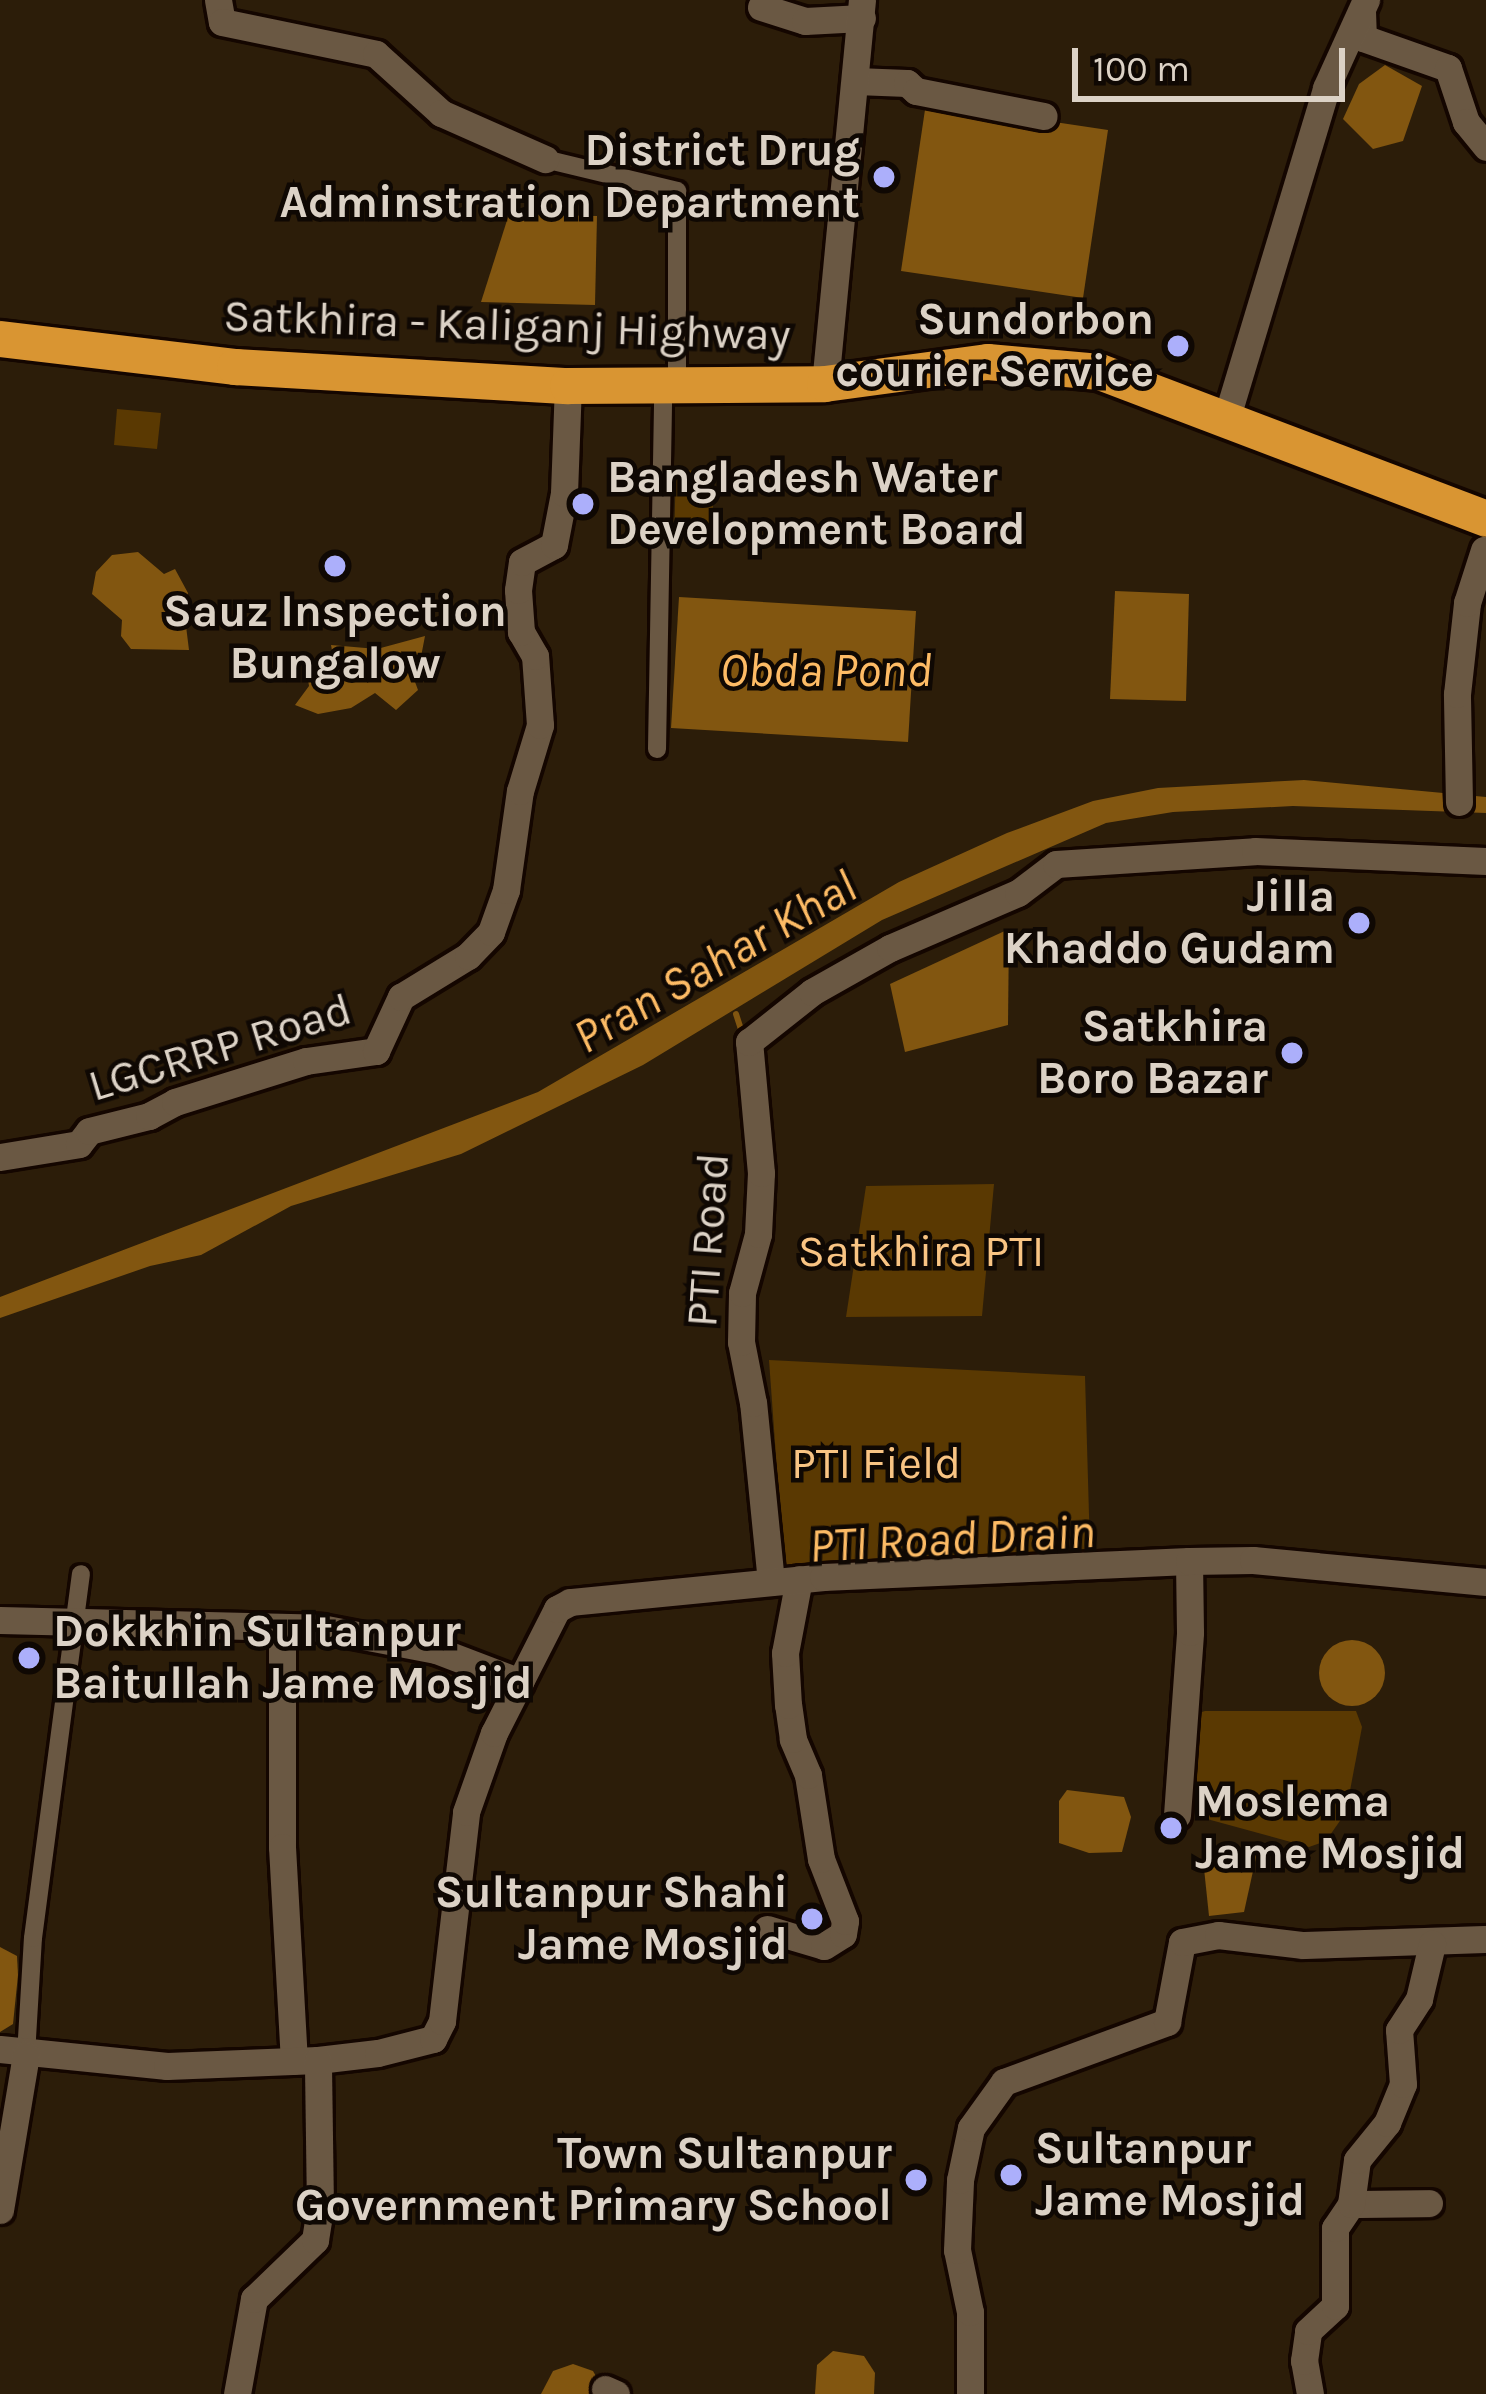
<!DOCTYPE html>
<style>
body{margin:0}
#map{position:relative;width:1486px;height:2394px;overflow:hidden;background:#2c1d09;font-family:Karla,sans-serif}
div>[style]{position:absolute}
[style*='--x']{left:calc(var(--x)*1px);top:calc(var(--y)*1px);width:calc(var(--w)*1px);rotate:calc(var(--a)*1deg)}
.green>*{inset:0;background:#5a3902}
.water>*{inset:0;background:#825610}
.round{border-radius:50%}
.stream>*{height:6px;margin:-3px;padding:0 3px;transform-origin:3px;border-radius:3px;background:#825610}
.roads{filter:drop-shadow(3px 0 #140600) drop-shadow(-3px 0 #140600) drop-shadow(0 3px #140600) drop-shadow(0 -3px #140600)}
.street>*{height:18px;margin:-9px;padding:0 9px;transform-origin:9px;border-radius:9px;background:#6a5843}
.secondary>*{height:27px;margin:-13.5px;padding:0 13.5px;transform-origin:13.5px;border-radius:13.5px;background:#6a5843}
.highway>*{height:36px;margin:-18px;padding:0 18px;transform-origin:18px;border-radius:18px;background:#d99532}
.dots>*{width:33px;height:33px;translate:-50% -50%;box-sizing:border-box;border:6px solid #0f0803;border-radius:50%}
span{translate:-50% -50%;white-space:nowrap;text-align:center;line-height:1.15;-webkit-text-stroke:9px #0f0803;paint-order:stroke}
.poi-label{font-size:45px;color:#dcd2c6;font-weight:700}
.right{translate:-100% -50%;text-align:right}
.left{translate:0 -50%;text-align:left}
.street-label{font-size:45px;color:#dcd2c6}
.park-label{font-size:45px;color:#f9c483}
.water-label{font-size:48px;color:#fdbb65;font-style:italic}
.scale{position:absolute;left:1072px;top:48px;width:273px;height:54px;box-sizing:border-box;border:6px solid #dcd2c6;border-top:0;padding-left:15px;font-size:36px;line-height:42px;white-space:nowrap;color:#dcd2c6;-webkit-text-stroke:9px #0f0803;paint-order:stroke}
</style>
<div id="map">
<div class="green">
<div style="clip-path:polygon(117px 409px,161px 413px,157px 449px,114px 445px)"></div>
<div style="clip-path:polygon(676px 470px,714px 471px,712px 539px,674px 538px)"></div>
<div style="clip-path:polygon(994px 1184px,982px 1316px,846px 1317px,866px 1186px)"></div>
<div style="clip-path:polygon(769px 1360px,1085px 1376px,1090px 1549px,784px 1567px)"></div>
<div style="clip-path:polygon(1205px 1711px,1356px 1711px,1362px 1727px,1346px 1812px,1326px 1841px,1309px 1847px,1207px 1819px,1190px 1784px,1192px 1715px)"></div>
</div>
<div class="water">
<div style="clip-path:polygon(1385px 65px,1422px 86px,1403px 141px,1373px 149px,1343px 119px,1359px 84px)"></div>
<div style="clip-path:polygon(926px 103px,1108px 130px,1083px 298px,901px 271px)"></div>
<div style="clip-path:polygon(509px 214px,597px 216px,595px 305px,481px 302px)"></div>
<div style="clip-path:polygon(138px 552px,164px 574px,175px 569px,188px 593px,184px 610px,189px 650px,131px 649px,121px 636px,122px 620px,92px 594px,96px 572px,112px 555px)"></div>
<div style="clip-path:polygon(1115px 591px,1189px 594px,1186px 701px,1110px 699px)"></div>
<div style="clip-path:polygon(679px 597px,916px 611px,908px 742px,671px 728px)"></div>
<div style="clip-path:polygon(425px 636px,420px 662px,411px 671px,418px 690px,396px 710px,375px 693px,351px 708px,318px 714px,295px 705px,309px 686px,305px 661px,333px 656px,331px 645px,377px 649px)"></div>
<div style="clip-path:polygon(1304px 780px,1486px 797px,1486px 813px,1293px 806px,1173px 812px,1106px 823px,882px 920px,643px 1065px,461px 1154px,291px 1206px,201px 1255px,150px 1266px,0 1318px,0 1297px,538px 1092px,899px 882px,1007px 833px,1093px 801px,1158px 788px)"></div>
<div style="clip-path:polygon(1009px 929px,1008px 1025px,905px 1052px,890px 984px)"></div>
<div class="round" style="left:1319px;top:1640px;width:66px;height:66px"></div>
<div style="clip-path:polygon(1067px 1790px,1124px 1797px,1131px 1817px,1122px 1852px,1089px 1853px,1059px 1843px,1059px 1801px)"></div>
<div style="clip-path:polygon(1257px 1853px,1244px 1912px,1209px 1916px,1203px 1859px)"></div>
<div style="clip-path:polygon(0 1947px,17px 1956px,18px 1975px,13px 2024px,0 2032px)"></div>
<div style="clip-path:polygon(833px 2351px,864px 2356px,875px 2373px,874px 2394px,815px 2394px,817px 2365px)"></div>
<div style="clip-path:polygon(573px 2364px,593px 2371px,606px 2394px,541px 2394px,553px 2371px)"></div>
</div>
<div class="stream">
<div style="--x:736;--y:1014;--w:23;--a:72"></div>
</div>
<div class="roads">
<div class="street">
<div style="--x:545;--y:159;--w:136;--a:13.6"></div>
<div style="--x:677;--y:191;--w:197;--a:90"></div>
<div style="--x:657;--y:749;--w:361;--a:-89"></div>
<div style="--x:26;--y:2055;--w:117;--a:-86.6"></div>
<div style="--x:33;--y:1938;--w:367;--a:-82.5"></div>
</div>
<div class="secondary">
<div style="--x:218;--y:0;--w:22;--a:80"></div>
<div style="--x:222;--y:22;--w:157;--a:11.7"></div>
<div style="--x:376;--y:54;--w:88;--a:42.2"></div>
<div style="--x:441;--y:113;--w:114;--a:23.9"></div>
<div style="--x:761;--y:7;--w:46;--a:17.7"></div>
<div style="--x:805;--y:21;--w:57;--a:-3"></div>
<div style="--x:1362;--y:11;--w:27;--a:88"></div>
<div style="--x:1363;--y:38;--w:90;--a:19.4"></div>
<div style="--x:1448;--y:68;--w:57;--a:71.6"></div>
<div style="--x:1466;--y:122;--w:32;--a:51"></div>
<div style="--x:856;--y:81;--w:51;--a:2.2"></div>
<div style="--x:907;--y:83;--w:12;--a:42"></div>
<div style="--x:916;--y:91;--w:130;--a:11.1"></div>
<div style="--x:825;--y:384;--w:386;--a:-84.5"></div>
<div style="--x:1226;--y:420;--w:347;--a:-73.2"></div>
<div style="--x:1326;--y:88;--w:97;--a:-65.6"></div>
<div style="--x:1459;--y:802;--w:108;--a:-91.1"></div>
<div style="--x:1457;--y:694;--w:92;--a:-83.7"></div>
<div style="--x:1467;--y:603;--w:56;--a:-72.2"></div>
<div style="--x:0;--y:1157;--w:80;--a:-9.3"></div>
<div style="--x:79;--y:1144;--w:16;--a:-52"></div>
<div style="--x:89;--y:1131;--w:62;--a:-14"></div>
<div style="--x:149;--y:1116;--w:30;--a:-28"></div>
<div style="--x:175;--y:1102;--w:137;--a:-17.4"></div>
<div style="--x:306;--y:1061;--w:71;--a:-8.1"></div>
<div style="--x:376;--y:1051;--w:60;--a:-65.2"></div>
<div style="--x:401;--y:997;--w:79;--a:-31.5"></div>
<div style="--x:468;--y:956;--w:33;--a:-46"></div>
<div style="--x:491;--y:932;--w:45;--a:-70.3"></div>
<div style="--x:506;--y:890;--w:100;--a:-82"></div>
<div style="--x:520;--y:791;--w:69;--a:-73.1"></div>
<div style="--x:540;--y:725;--w:69;--a:-94.1"></div>
<div style="--x:535;--y:656;--w:28;--a:-120"></div>
<div style="--x:521;--y:632;--w:42;--a:-94.1"></div>
<div style="--x:518;--y:590;--w:28;--a:-82"></div>
<div style="--x:522;--y:562;--w:36;--a:-28"></div>
<div style="--x:554;--y:545;--w:53;--a:-79.1"></div>
<div style="--x:564;--y:493;--w:107;--a:-87.9"></div>
<div style="--x:771;--y:1582;--w:180;--a:-95.7"></div>
<div style="--x:753;--y:1403;--w:62;--a:-101.1"></div>
<div style="--x:741;--y:1342;--w:49;--a:-88.8"></div>
<div style="--x:742;--y:1293;--w:61;--a:-74.8"></div>
<div style="--x:758;--y:1234;--w:61;--a:-87.2"></div>
<div style="--x:761;--y:1173;--w:132;--a:-95.2"></div>
<div style="--x:749;--y:1042;--w:80;--a:-38.4"></div>
<div style="--x:812;--y:992;--w:90;--a:-29.4"></div>
<div style="--x:890;--y:948;--w:139;--a:-23.3"></div>
<div style="--x:1018;--y:893;--w:48;--a:-37.3"></div>
<div style="--x:1056;--y:864;--w:199;--a:-3.7"></div>
<div style="--x:1255;--y:851;--w:231;--a:2.5"></div>
<div style="--x:0;--y:1620;--w:321;--a:1.4"></div>
<div style="--x:321;--y:1628;--w:117;--a:10.8"></div>
<div style="--x:436;--y:1650;--w:90;--a:20.9"></div>
<div style="--x:282;--y:1627;--w:220;--a:90"></div>
<div style="--x:282;--y:1847;--w:214;--a:86.8"></div>
<div style="--x:1177;--y:1815;--w:183;--a:-85.9"></div>
<div style="--x:1190;--y:1632;--w:71;--a:-90.8"></div>
<div style="--x:767;--y:1929;--w:59;--a:16.6"></div>
<div style="--x:824;--y:1946;--w:22;--a:-32"></div>
<div style="--x:843;--y:1934;--w:13;--a:-81"></div>
<div style="--x:845;--y:1921;--w:66;--a:-111.2"></div>
<div style="--x:821;--y:1859;--w:85;--a:-98.8"></div>
<div style="--x:808;--y:1775;--w:39;--a:-113"></div>
<div style="--x:793;--y:1739;--w:34;--a:-98"></div>
<div style="--x:788;--y:1705;--w:52;--a:-93.3"></div>
<div style="--x:785;--y:1653;--w:75;--a:-79.3"></div>
<div style="--x:0;--y:2049;--w:168;--a:5.8"></div>
<div style="--x:167;--y:2066;--w:151;--a:-2.3"></div>
<div style="--x:318;--y:2060;--w:60;--a:-6.7"></div>
<div style="--x:378;--y:2053;--w:57;--a:-14.3"></div>
<div style="--x:433;--y:2039;--w:20;--a:-63"></div>
<div style="--x:442;--y:2021;--w:210;--a:-83.4"></div>
<div style="--x:466;--y:1812;--w:84;--a:-70.5"></div>
<div style="--x:494;--y:1733;--w:139;--a:-63.1"></div>
<div style="--x:557;--y:1609;--w:15;--a:-28"></div>
<div style="--x:570;--y:1602;--w:254;--a:-5.6"></div>
<div style="--x:823;--y:1577;--w:366;--a:-2.5"></div>
<div style="--x:1189;--y:1561;--w:64;--a:-0.9"></div>
<div style="--x:1253;--y:1560;--w:234;--a:5.4"></div>
<div style="--x:1351;--y:2204;--w:78;--a:-0.7"></div>
<div style="--x:0;--y:2210;--w:157;--a:-80.5"></div>
<div style="--x:605;--y:2389;--w:12;--a:24"></div>
<div style="--x:237;--y:2394;--w:97;--a:-79.9"></div>
<div style="--x:254;--y:2299;--w:85;--a:-44"></div>
<div style="--x:315;--y:2240;--w:31;--a:-81"></div>
<div style="--x:320;--y:2209;--w:149;--a:-90.8"></div>
<div style="--x:970;--y:2394;--w:82;--a:-90"></div>
<div style="--x:970;--y:2312;--w:63;--a:-101.8"></div>
<div style="--x:957;--y:2250;--w:70;--a:-87.5"></div>
<div style="--x:960;--y:2180;--w:53;--a:-78.1"></div>
<div style="--x:971;--y:2128;--w:57;--a:-54.3"></div>
<div style="--x:1004;--y:2082;--w:174;--a:-20.2"></div>
<div style="--x:1167;--y:2022;--w:81;--a:-79.4"></div>
<div style="--x:1182;--y:1942;--w:37;--a:-11"></div>
<div style="--x:1218;--y:1935;--w:86;--a:6.7"></div>
<div style="--x:1303;--y:1945;--w:183;--a:-1.9"></div>
<div style="--x:1310;--y:2394;--w:34;--a:-100"></div>
<div style="--x:1304;--y:2361;--w:30;--a:-82"></div>
<div style="--x:1308;--y:2331;--w:37;--a:-43"></div>
<div style="--x:1335;--y:2306;--w:78;--a:-90"></div>
<div style="--x:1335;--y:2228;--w:29;--a:-56"></div>
<div style="--x:1351;--y:2204;--w:44;--a:-82.2"></div>
<div style="--x:1357;--y:2160;--w:48;--a:-51"></div>
<div style="--x:1387;--y:2123;--w:42;--a:-67.7"></div>
<div style="--x:1403;--y:2084;--w:54;--a:-94.2"></div>
<div style="--x:1399;--y:2030;--w:37;--a:-57"></div>
<div style="--x:1419;--y:1999;--w:57;--a:-76.7"></div>
</div>
<div class="highway">
<div style="--x:0;--y:339;--w:237;--a:6.8"></div>
<div style="--x:235;--y:367;--w:334;--a:3.3"></div>
<div style="--x:568;--y:386;--w:257;--a:-0.4"></div>
<div style="--x:825;--y:384;--w:164;--a:-7.7"></div>
<div style="--x:988;--y:362;--w:112;--a:5.1"></div>
<div style="--x:1100;--y:372;--w:413;--a:20.8"></div>
</div>
</div>
<div class="dots">
<div style="left:884px;top:177px;background:#acaffb"></div>
<div style="left:1178px;top:346px;background:#acaffb"></div>
<div style="left:583px;top:504px;background:#acaffb"></div>
<div style="left:335px;top:566px;background:#acaffb"></div>
<div style="left:1359px;top:923px;background:#acaffb"></div>
<div style="left:1292px;top:1053px;background:#acaffb"></div>
<div style="left:29px;top:1658px;background:#acaffb"></div>
<div style="left:1171px;top:1828px;background:#acaffb"></div>
<div style="left:812px;top:1919px;background:#acaffb"></div>
<div style="left:1011px;top:2175px;background:#acaffb"></div>
<div style="left:916px;top:2180px;background:#acaffb"></div>
</div>
<div class="poi-label">
<span class="right" style="left:860px;top:177px">District Drug<br>Adminstration Department</span>
<span class="right" style="left:1154px;top:346px">Sundorbon<br>courier Service</span>
<span class="left" style="left:607px;top:504px">Bangladesh Water<br>Development Board</span>
<span style="left:335px;top:638px">Sauz Inspection<br>Bungalow</span>
<span class="right" style="left:1335px;top:923px">Jilla<br>Khaddo Gudam</span>
<span class="right" style="left:1268px;top:1053px">Satkhira<br>Boro Bazar</span>
<span class="left" style="left:53px;top:1658px">Dokkhin Sultanpur<br>Baitullah Jame Mosjid</span>
<span class="left" style="left:1195px;top:1828px">Moslema<br>Jame Mosjid</span>
<span class="right" style="left:788px;top:1919px">Sultanpur Shahi<br>Jame Mosjid</span>
<span class="left" style="left:1035px;top:2175px">Sultanpur<br>Jame Mosjid</span>
<span class="right" style="left:892px;top:2180px">Town Sultanpur<br>Government Primary School</span>
</div>
<div class="street-label">
<span style="left:507px;top:326px;rotate:2deg">Satkhira - Kaliganj Highway</span>
<span style="left:220px;top:1048px;rotate:-17deg">LGCRRP Road</span>
<span style="left:708px;top:1240px;rotate:-86deg">PTI Road</span>
</div>
<div class="park-label">
<span style="left:921px;top:1252px">Satkhira PTI</span>
<span style="left:876px;top:1464px">PTI Field</span>
</div>
<div class="water-label">
<span style="left:826px;top:671px">Obda Pond</span>
<span style="left:715px;top:962px;rotate:-30deg">Pran Sahar Khal</span>
<span style="left:952px;top:1539px;rotate:-3deg">PTI Road Drain</span>
</div>
<div class="scale">100 m</div>
</div>
